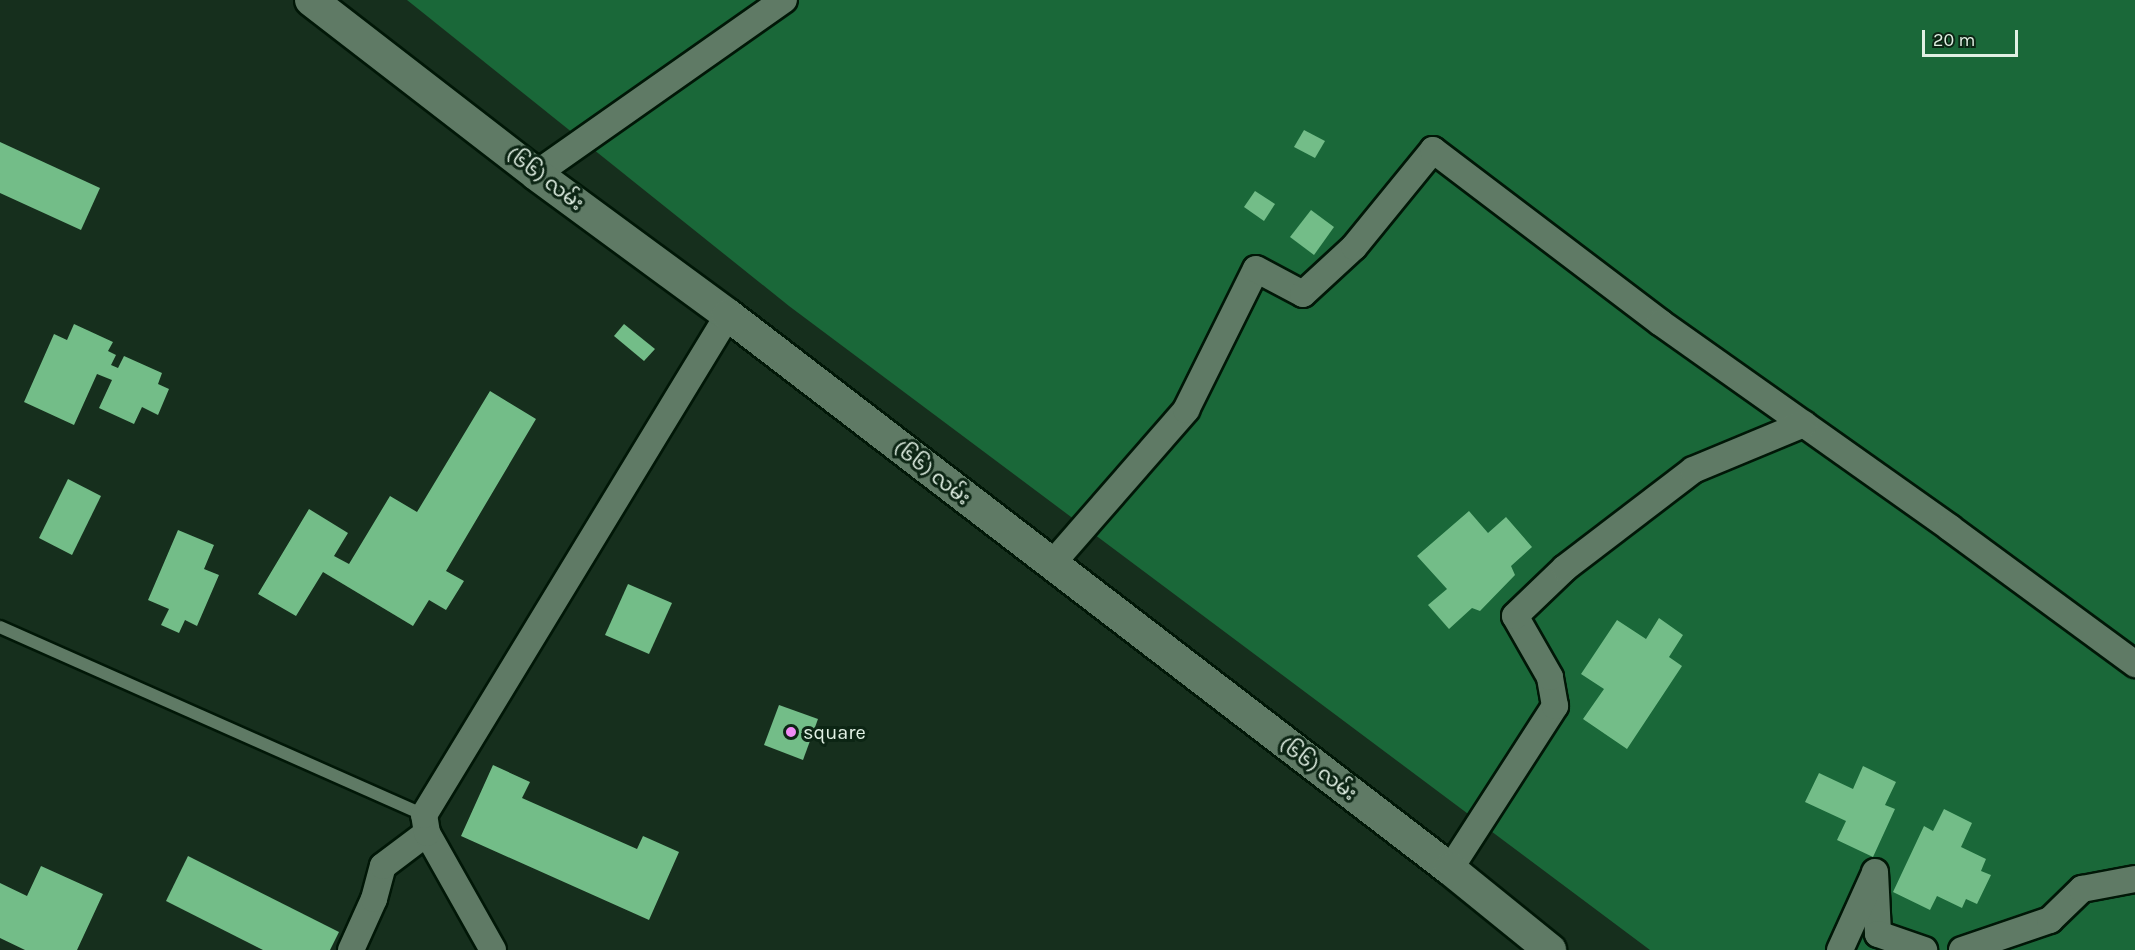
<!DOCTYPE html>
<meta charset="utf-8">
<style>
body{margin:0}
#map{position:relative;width:2135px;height:950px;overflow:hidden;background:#162f1d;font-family:Karla,"Noto Sans Myanmar",sans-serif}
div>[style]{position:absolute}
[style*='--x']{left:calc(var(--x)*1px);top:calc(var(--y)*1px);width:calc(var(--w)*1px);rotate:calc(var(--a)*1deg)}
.forest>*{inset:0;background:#1a6839}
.building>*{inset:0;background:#73bd88}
.roads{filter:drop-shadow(2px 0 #011707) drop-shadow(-2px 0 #011707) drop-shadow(0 2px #011707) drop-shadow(0 -2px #011707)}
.service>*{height:12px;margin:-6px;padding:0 6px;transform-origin:6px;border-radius:6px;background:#5f7a65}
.minor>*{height:26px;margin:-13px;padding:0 13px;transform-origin:13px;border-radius:13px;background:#5f7a65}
.tertiary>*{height:32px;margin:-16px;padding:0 16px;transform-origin:16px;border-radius:16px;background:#5f7a65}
.dots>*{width:16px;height:16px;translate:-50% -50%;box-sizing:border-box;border:3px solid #0c2514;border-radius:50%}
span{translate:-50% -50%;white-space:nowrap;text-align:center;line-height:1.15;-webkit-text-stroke:6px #0c2514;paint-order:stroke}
.street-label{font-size:20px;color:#e1f0e4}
.poi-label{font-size:20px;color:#e1f0e4}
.left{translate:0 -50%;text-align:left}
.scale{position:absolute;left:1922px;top:30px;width:96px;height:27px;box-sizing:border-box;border:3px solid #e1f0e4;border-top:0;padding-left:8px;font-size:18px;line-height:21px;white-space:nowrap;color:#e1f0e4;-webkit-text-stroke:4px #0c2514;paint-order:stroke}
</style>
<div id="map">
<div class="forest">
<div style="clip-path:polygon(407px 0,2135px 0,2135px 950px,1650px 950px,789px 306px)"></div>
</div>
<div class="building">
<div style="clip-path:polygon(1304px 130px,1325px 141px,1315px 158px,1294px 147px)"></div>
<div style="clip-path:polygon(0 142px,100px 188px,81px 230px,0 193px)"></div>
<div style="clip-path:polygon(1255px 191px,1275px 204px,1264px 221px,1244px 207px)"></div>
<div style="clip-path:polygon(1311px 210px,1334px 227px,1314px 255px,1290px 237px)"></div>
<div style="clip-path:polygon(74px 324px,113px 342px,108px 351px,116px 355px,111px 365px,118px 368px,124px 356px,162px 373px,158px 384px,169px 389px,158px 415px,142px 407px,134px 424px,99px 408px,112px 380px,97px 374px,74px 425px,24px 402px,54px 334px,67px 340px)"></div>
<div style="clip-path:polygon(624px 324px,655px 349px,644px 361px,614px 336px)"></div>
<div style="clip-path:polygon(490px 391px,536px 419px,446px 571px,464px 581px,446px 610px,429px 600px,413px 626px,323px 572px,296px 616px,258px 594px,309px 509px,348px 533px,334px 556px,349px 564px,390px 496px,417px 512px)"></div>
<div style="clip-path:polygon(68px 479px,101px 496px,72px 555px,39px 538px)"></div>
<div style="clip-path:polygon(1469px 511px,1488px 533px,1506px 517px,1532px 547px,1511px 566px,1515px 575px,1480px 611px,1472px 608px,1449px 629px,1428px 605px,1447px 589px,1417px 556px)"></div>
<div style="clip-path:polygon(178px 530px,214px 545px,204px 569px,219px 575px,197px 626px,185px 620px,179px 633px,161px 625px,169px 609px,148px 600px)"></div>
<div style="clip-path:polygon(628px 584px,672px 603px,649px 654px,605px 635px)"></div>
<div style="clip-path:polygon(1659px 618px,1683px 635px,1669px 657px,1682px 666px,1627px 749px,1583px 719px,1604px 689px,1581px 674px,1617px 620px,1646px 639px)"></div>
<div style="clip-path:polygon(779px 705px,818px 719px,803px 760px,764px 745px)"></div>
<div style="clip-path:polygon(493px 765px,530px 782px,522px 798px,637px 849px,643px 836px,679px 852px,649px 920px,461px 836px)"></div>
<div style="clip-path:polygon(1863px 766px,1896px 782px,1885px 805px,1895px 809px,1873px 857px,1837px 840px,1846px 821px,1805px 802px,1819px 773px,1853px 789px)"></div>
<div style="clip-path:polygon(1944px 809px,1972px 823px,1961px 847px,1986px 859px,1981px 871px,1991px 875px,1977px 904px,1966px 899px,1962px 908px,1937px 896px,1930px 910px,1893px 892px,1924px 826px,1933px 831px)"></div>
<div style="clip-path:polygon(188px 856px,339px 932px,330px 950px,263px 950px,166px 901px)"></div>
<div style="clip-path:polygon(41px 866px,103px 894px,77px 950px,25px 950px,0 938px,0 883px,27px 896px)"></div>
</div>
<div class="roads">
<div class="service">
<div style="--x:0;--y:627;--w:464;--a:23.9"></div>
</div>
<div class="minor">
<div style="--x:536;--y:174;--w:303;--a:-35.1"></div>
<div style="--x:1051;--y:565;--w:206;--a:-48.9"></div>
<div style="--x:1186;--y:410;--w:157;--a:-63.6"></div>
<div style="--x:1256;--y:269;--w:53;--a:28"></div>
<div style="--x:1303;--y:294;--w:69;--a:-42.7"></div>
<div style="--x:1354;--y:247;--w:125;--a:-50.8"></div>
<div style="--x:1433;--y:150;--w:286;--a:37.2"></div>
<div style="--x:1661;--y:323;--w:354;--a:35.3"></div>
<div style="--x:1950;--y:528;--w:230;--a:36.3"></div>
<div style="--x:1450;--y:869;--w:194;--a:-57.2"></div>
<div style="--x:1555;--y:706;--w:29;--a:-100"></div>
<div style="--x:1550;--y:677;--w:70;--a:-119.8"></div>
<div style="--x:1515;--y:616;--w:69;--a:-43.8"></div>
<div style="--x:1565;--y:568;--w:161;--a:-37.4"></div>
<div style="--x:1693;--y:470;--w:120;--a:-22.5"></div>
<div style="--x:1875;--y:872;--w:62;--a:87.2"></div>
<div style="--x:1878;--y:934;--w:49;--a:19.2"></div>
<div style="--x:351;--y:950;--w:56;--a:-65.7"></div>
<div style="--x:374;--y:899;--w:34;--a:-75"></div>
<div style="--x:383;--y:866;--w:55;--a:-36.9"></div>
<div style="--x:493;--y:950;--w:134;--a:-119.4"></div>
<div style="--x:427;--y:833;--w:18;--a:-99"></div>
<div style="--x:424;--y:815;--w:585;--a:-58.7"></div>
<div style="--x:1840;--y:950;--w:82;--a:-65.6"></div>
<div style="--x:1962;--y:950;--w:93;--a:-18.8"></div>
<div style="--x:2050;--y:920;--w:45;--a:-44.1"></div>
<div style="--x:2082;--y:889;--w:54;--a:-10.7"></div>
</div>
<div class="tertiary">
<div style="--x:311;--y:0;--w:284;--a:37.7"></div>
<div style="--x:536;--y:174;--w:238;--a:36.3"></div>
<div style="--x:728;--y:315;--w:910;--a:37.5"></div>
<div style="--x:1450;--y:869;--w:129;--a:39"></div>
</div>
</div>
<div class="dots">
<div style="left:791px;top:732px;background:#f08bf5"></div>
</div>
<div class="street-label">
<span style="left:545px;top:179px;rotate:37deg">(၆၆) လမ်း</span>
<span style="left:932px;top:473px;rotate:38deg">(၆၆) လမ်း</span>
<span style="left:1318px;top:769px;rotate:37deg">(၆၆) လမ်း</span>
</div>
<div class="poi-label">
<span class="left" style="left:803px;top:732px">square</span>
</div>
<div class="scale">20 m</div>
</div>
